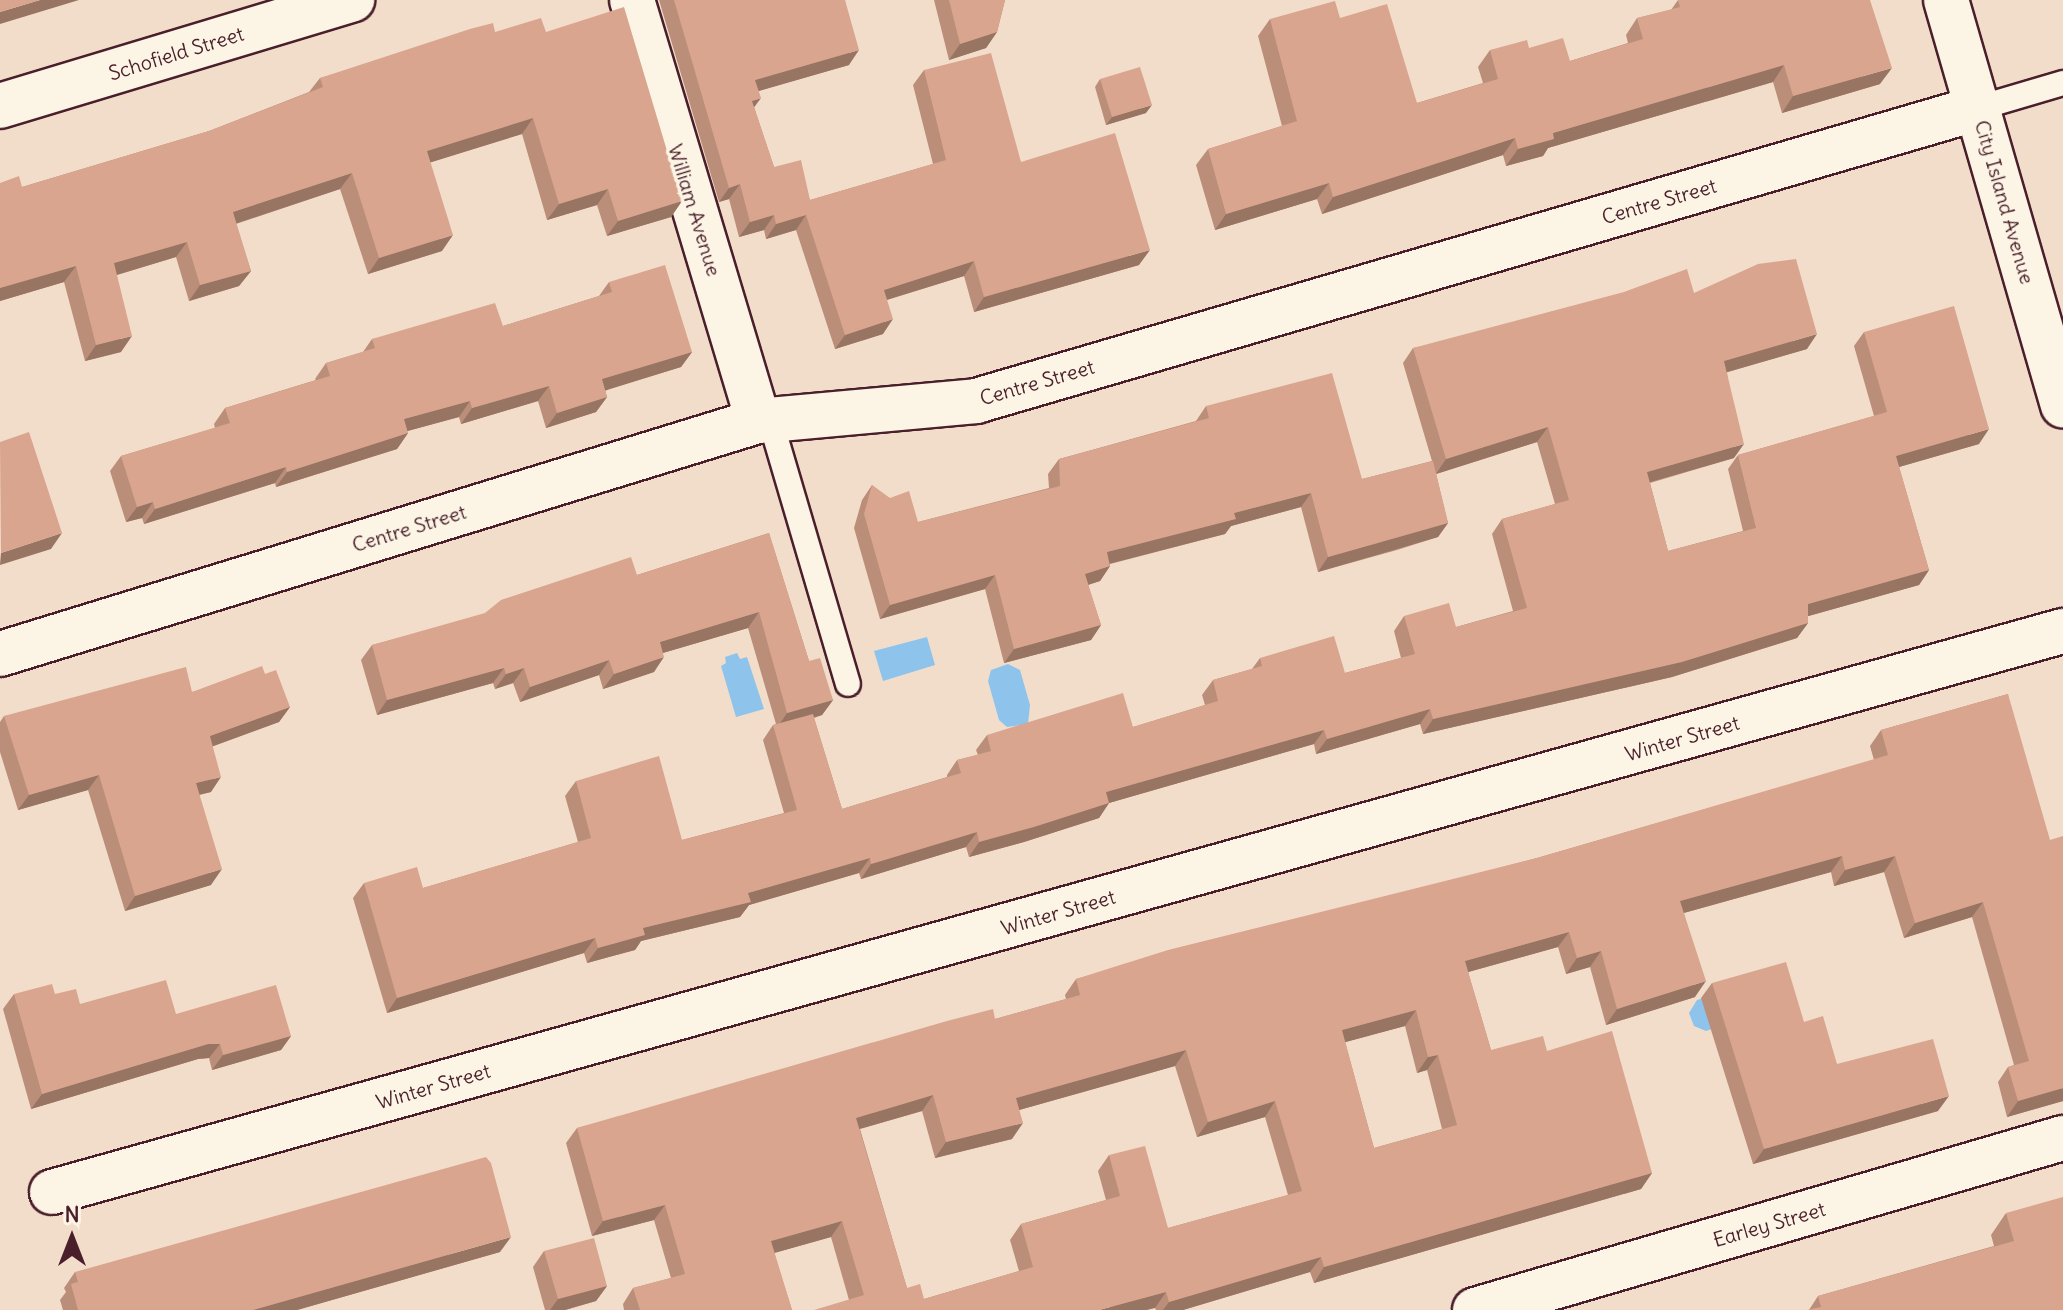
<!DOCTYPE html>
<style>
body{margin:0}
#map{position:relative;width:2063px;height:1310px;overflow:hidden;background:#f2ddcb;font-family:Delius,sans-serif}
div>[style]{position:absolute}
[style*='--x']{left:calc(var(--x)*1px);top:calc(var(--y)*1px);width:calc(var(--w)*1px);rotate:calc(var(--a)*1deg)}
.water>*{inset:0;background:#8ec3eb}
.roads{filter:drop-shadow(2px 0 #4a1f2b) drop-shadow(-2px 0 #4a1f2b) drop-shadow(0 2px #4a1f2b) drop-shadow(0 -2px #4a1f2b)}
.service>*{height:24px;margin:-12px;padding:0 12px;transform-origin:12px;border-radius:12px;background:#fcf5e5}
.minor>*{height:44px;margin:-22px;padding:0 22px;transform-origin:22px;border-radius:22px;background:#fcf5e5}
.secondary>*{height:44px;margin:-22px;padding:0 22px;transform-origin:22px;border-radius:22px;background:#fcf5e5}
.wall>*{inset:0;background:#bb8e7a}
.shaded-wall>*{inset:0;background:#987463}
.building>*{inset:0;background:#d9a58e}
span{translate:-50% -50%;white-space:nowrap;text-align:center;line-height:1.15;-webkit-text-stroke:7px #fcf5e5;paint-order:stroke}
.street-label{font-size:20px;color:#4a1f2b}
.north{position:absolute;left:32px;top:1198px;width:80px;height:80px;-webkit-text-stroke:6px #fcf5e5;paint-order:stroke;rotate:0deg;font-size:22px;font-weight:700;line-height:32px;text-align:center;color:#4a1f2b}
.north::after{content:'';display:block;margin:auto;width:28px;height:36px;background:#4a1f2b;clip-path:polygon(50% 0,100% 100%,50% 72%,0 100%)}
</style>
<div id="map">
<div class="water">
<div style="clip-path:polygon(927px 637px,935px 665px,883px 681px,874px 651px)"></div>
<div style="clip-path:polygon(737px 653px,740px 659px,747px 657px,764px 709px,736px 717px,721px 666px,726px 663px,725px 657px)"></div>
<div style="clip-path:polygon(1008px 664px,1020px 670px,1030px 705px,1028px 724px,1007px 727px,999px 720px,988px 681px,991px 670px)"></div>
<div style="clip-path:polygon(1736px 988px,1745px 1018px,1706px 1031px,1694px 1026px,1689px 1013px,1697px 1000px)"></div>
</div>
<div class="roads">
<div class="service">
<div style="--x:1978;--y:108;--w:89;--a:-16.4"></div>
<div style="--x:770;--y:419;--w:276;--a:73.6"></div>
</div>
<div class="minor">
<div style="--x:632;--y:0;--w:439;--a:73.3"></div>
<div style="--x:0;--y:106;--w:368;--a:-16.8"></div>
<div style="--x:0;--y:654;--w:793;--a:-17.09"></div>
<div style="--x:758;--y:421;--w:219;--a:-5.2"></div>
<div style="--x:976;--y:401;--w:1044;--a:-16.3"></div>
<div style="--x:52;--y:1192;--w:2088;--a:-15.59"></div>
<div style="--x:1475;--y:1310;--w:613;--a:-16.31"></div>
</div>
<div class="secondary">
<div style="--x:1946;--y:0;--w:422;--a:73.9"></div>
</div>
</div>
<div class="wall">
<div style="clip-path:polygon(659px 0,845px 0,849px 65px,758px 91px,754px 107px,774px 167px,810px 200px,933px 164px,913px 85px,924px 70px,1021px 162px,1139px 265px,974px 312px,964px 276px,887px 300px,883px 334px,835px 349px,796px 230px,766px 239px,764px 230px,739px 237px,729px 199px,719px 202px)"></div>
<div style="clip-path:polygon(934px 0,1005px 0,997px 32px,986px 48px,949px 60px)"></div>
<div style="clip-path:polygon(1678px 0,1880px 84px,1782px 113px,1773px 82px,1548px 148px,1543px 156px,1506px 166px,1503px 155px,1322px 214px,1317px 199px,1215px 230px,1196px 165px,1208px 149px,1282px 126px,1258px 36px,1270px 19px,1340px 18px,1417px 103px,1483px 83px,1478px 67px,1490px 50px,1529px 48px,1570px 61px,1628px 43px,1626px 35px,1637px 18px,1671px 10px)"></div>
<div style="clip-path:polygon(495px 32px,546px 32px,682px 201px,671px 217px,607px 236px,597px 205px,547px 220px,522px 134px,430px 162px,442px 251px,368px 274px,340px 189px,236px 224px,251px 271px,239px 286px,189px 301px,176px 257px,117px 275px,121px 352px,85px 361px,64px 282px,0 301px,0 183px,22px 187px,209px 131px,309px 92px,320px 78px)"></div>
<div style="clip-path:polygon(1100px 79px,1146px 113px,1106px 125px,1095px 87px)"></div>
<div style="clip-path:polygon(609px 282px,692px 352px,681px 367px,605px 390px,607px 397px,596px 412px,546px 428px,538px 401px,461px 424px,459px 417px,407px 431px,408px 433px,397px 449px,276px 487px,275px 483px,144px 524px,142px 518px,126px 522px,110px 471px,121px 456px,215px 428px,214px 424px,225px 408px,316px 380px,315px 379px,326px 363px,363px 352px,372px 339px,503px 326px,599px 296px)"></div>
<div style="clip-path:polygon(1694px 293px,1807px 349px,1727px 372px,1734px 458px,1650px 483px,1668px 551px,1743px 531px,1728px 469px,1738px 455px,1874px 416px,1854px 346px,1864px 332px,1979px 444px,1899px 467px,1929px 570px,1919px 585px,1808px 616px,1808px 623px,1797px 638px,1672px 677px,1423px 734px,1420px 724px,1316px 754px,1314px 744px,1109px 803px,1099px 818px,1024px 842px,969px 857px,966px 847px,861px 879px,859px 873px,749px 905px,740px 917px,641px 941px,635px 950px,587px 963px,584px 953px,387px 1013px,353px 898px,364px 883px,423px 888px,578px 842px,565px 796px,576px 781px,682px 840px,784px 813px,763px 740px,773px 725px,776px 724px,748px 628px,663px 653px,654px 672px,603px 689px,599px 675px,520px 702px,513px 683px,495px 689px,493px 683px,377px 715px,361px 660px,372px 645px,637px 575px,769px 533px,809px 661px,833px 700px,822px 715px,814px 718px,842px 809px,947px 777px,947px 775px,957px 760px,978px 755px,976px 750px,987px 735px,1133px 727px,1205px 705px,1202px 695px,1213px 680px,1252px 669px,1260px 658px,1345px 673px,1401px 658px,1394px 631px,1404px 616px,1456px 627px,1513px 611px,1492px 534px,1502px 519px,1555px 504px,1537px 442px,1436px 474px,1448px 523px,1438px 537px,1397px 550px,1318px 572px,1301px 507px,1231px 526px,1225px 534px,1110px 564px,1110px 566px,1100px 581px,1088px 585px,1101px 625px,1091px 640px,1004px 663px,985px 589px,880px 619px,854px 528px,862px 500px,872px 485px,918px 522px,1049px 488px,1048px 474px,1059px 459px,1196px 421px,1206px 406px,1362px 479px,1432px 461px,1403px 363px,1413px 348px)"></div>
<div style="clip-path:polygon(265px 674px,290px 707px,279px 722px,213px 746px,211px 792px,199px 795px,211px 885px,125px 911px,88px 790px,18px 810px,0 752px,0 722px,4px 716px,192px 692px)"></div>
<div style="clip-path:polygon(evenodd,2008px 694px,2063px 1101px,2007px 1117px,1998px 1082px,2008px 1067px,2014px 1065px,1972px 917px,1904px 938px,1884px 872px,1834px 886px,1831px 872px,1684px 913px,1695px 997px,1606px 1025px,1590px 967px,1566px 974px,1558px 947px,1468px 972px,1491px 1050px,1547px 1051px,1652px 1173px,1641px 1189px,1314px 1283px,1310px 1272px,1183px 1310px,1156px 1310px,1155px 1308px,849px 1300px,831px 1237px,774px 1253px,792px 1310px,624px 1310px,623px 1304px,633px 1288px,671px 1278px,654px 1220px,592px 1236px,566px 1143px,577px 1128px,995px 1019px,1066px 999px,1065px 995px,1076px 979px,1537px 858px,1874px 760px,1870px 746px,1881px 730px,2008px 694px,1405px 1026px,1417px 1073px,1427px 1070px,1442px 1129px,1374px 1148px,1345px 1042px,1405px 1026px,2008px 694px,1175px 1066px,1197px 1137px,1265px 1117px,1288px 1195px,1168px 1228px,1109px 1155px,1098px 1171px,1106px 1200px,1021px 1224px,1010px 1240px,1019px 1271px,924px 1299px,907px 1288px,860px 1129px,922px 1111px,935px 1158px,1012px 1139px,1019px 1110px,1175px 1066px)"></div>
<div style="clip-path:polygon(1712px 983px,1804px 1022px,1837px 1064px,1938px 1111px,1753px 1164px,1701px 998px)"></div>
<div style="clip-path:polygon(14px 994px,55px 994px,80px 1004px,176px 1014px,291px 1036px,281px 1050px,212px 1070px,209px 1058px,198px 1059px,31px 1109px,3px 1009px)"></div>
<div style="clip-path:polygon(2006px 1213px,2063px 1310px,1809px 1310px,1818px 1296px,1994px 1246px,1991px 1235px)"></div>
<div style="clip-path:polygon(544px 1251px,607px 1286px,596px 1301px,565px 1310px,545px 1310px,533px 1267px)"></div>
<div style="clip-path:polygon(500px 1252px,297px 1310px,63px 1310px,60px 1300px,66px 1292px,64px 1288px,75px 1272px)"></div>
</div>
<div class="shaded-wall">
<div style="clip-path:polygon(40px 0,79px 0,0 24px,0 12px)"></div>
<div style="clip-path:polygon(997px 32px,986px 48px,949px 60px,960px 44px)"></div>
<div style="clip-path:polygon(859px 50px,849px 65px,745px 95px,755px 80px)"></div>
<div style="clip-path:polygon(1784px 65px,1773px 82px,1548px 148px,1543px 156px,1506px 166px,1518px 149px,1553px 133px)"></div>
<div style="clip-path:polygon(1892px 68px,1880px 84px,1782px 113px,1793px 96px)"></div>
<div style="clip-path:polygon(761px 98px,750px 113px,752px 101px)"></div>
<div style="clip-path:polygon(1152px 105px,1146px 113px,1106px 125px,1112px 117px)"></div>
<div style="clip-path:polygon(533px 118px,522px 134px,416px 167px,427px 151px)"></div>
<div style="clip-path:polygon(1515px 138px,1503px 155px,1322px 214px,1333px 197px)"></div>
<div style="clip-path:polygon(352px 173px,340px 189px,222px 228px,233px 212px)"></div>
<div style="clip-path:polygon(1329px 183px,1317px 199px,1215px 230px,1226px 214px)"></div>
<div style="clip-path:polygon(740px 184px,729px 199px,719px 202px,729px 188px)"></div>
<div style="clip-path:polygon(608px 189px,597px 205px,547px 220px,559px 204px)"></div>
<div style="clip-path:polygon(682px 201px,671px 217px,607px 236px,618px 221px)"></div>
<div style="clip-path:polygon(774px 215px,764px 230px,739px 237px,750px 222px)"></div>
<div style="clip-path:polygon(806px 215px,796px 230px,766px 239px,776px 224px)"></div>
<div style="clip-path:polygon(453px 235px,442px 251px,368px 274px,379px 258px)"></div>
<div style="clip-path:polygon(187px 242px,176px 257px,103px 279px,114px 263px)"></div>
<div style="clip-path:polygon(1150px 250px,1139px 265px,974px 312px,984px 297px)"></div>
<div style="clip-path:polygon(974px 261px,964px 276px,873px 304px,884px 290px)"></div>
<div style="clip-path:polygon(76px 266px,64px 282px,0 301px,0 288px)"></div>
<div style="clip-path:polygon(251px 271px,239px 286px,189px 301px,200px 285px)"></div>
<div style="clip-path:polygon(893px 319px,883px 334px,835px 349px,845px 335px)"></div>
<div style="clip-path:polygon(1817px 334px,1807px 349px,1714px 376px,1724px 361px)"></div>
<div style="clip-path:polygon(132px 336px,121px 352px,85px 361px,96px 345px)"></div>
<div style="clip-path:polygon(692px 352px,681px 367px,591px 395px,602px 379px)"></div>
<div style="clip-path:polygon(549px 386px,538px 401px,461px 424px,472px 408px)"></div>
<div style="clip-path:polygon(607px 397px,596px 412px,546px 428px,557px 413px)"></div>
<div style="clip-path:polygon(470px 401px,459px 417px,393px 435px,404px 419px)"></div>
<div style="clip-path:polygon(1548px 427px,1537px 442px,1436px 474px,1446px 459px)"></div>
<div style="clip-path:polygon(1989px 429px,1979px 444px,1885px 471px,1896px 456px)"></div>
<div style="clip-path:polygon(408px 433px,397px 449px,276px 487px,287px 472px)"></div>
<div style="clip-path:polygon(1744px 444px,1734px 458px,1636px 486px,1647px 472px)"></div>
<div style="clip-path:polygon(286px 467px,275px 483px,144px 524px,155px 509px)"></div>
<div style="clip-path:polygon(1311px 493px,1301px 507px,1231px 526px,1225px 534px,1096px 567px,1107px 552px,1234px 513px)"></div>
<div style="clip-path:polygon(153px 502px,142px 518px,126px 522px,137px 507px)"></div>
<div style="clip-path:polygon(1448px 523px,1438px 537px,1318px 572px,1328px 557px)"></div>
<div style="clip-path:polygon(62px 533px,51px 549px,0 565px,1px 553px)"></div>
<div style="clip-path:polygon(1110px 566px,1100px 581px,1075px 589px,1085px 574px)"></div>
<div style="clip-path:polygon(1929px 570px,1919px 585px,1798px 619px,1808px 604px)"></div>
<div style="clip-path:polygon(995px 575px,985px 589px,880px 619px,890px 605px)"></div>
<div style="clip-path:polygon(759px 612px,748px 628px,649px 657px,660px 642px)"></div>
<div style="clip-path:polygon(1808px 623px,1797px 638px,1672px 677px,1423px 734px,1433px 719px)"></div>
<div style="clip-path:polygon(1101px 625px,1091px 640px,1004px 663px,1014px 649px)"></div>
<div style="clip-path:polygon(664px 657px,654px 672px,603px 689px,614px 674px)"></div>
<div style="clip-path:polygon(609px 660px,599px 675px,520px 702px,530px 687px)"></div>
<div style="clip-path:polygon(504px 668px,493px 683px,377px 715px,387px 700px)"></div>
<div style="clip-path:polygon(524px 668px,513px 683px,495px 689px,506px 674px)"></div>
<div style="clip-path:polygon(833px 700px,822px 715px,777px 728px,787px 713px)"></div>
<div style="clip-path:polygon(290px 707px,279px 722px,200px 751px,210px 736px)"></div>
<div style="clip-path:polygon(1430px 709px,1420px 724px,1316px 754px,1327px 739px)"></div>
<div style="clip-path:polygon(1324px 730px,1314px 744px,1109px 803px,1099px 818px,1024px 842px,969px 857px,979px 842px,1106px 792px)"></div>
<div style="clip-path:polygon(99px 775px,88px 790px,18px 810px,29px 795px)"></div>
<div style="clip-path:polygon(221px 777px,211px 792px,185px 798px,196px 783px)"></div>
<div style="clip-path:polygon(977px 832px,966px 847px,861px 879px,871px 864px)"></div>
<div style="clip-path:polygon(1842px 856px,1831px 872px,1669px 917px,1680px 901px)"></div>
<div style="clip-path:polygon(1895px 856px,1884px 872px,1834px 886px,1845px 870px)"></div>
<div style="clip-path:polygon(870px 858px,859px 873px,749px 905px,740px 917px,641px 941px,635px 950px,587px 963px,598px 948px,643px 928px,748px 893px)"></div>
<div style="clip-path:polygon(222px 869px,211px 885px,125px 911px,135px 896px)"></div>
<div style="clip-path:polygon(1983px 902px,1972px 917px,1904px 938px,1915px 923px)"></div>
<div style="clip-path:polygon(1569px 932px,1558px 947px,1454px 976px,1465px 961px)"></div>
<div style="clip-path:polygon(595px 938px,584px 953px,387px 1013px,397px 998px)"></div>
<div style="clip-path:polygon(1601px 951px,1590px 967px,1566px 974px,1577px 958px)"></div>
<div style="clip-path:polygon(1706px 981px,1695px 997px,1606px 1025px,1617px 1009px)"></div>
<div style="clip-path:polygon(1416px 1010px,1405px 1026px,1331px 1046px,1342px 1030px)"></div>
<div style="clip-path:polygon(291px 1036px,281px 1050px,212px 1070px,223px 1055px)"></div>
<div style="clip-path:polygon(208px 1044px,220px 1044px,209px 1058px,198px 1059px,31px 1109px,42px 1094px)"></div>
<div style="clip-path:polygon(1186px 1050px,1175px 1066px,1005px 1114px,1016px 1098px)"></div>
<div style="clip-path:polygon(1438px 1055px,1427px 1070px,1417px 1073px,1428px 1057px)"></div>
<div style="clip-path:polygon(2063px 1088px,2063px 1101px,2007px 1117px,2018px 1101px)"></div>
<div style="clip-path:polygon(933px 1095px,922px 1111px,845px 1133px,856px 1118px)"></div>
<div style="clip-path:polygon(1949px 1096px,1938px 1111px,1753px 1164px,1764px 1149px)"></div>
<div style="clip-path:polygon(1275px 1101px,1265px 1117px,1197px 1137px,1208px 1122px)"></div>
<div style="clip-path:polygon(1023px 1123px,1012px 1139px,935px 1158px,946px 1142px)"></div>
<div style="clip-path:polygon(1652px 1173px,1641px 1189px,1314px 1283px,1324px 1267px)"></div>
<div style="clip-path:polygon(665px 1205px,654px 1220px,592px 1236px,603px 1221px)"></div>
<div style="clip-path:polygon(842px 1221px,831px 1237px,760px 1257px,771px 1241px)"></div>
<div style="clip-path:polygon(511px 1237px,500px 1252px,297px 1310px,253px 1310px)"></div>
<div style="clip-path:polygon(1321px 1257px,1310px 1272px,1183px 1310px,1163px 1310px,1169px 1302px)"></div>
<div style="clip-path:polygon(607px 1286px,596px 1301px,565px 1310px,550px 1310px,558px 1299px)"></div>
<div style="clip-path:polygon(1166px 1292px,1155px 1308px,1147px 1310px,1099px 1310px)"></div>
</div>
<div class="building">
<div style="clip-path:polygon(0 0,40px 0,0 12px)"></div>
<div style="clip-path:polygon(674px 0,845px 0,859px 50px,755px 80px,761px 98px,752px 101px,774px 167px,801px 160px,810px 200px,946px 160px,924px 70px,991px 53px,1021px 162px,1115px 133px,1150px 250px,984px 297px,974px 261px,884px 290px,893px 319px,845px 335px,806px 215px,776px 224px,774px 215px,750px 222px,740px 184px,729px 188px)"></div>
<div style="clip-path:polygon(949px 0,1005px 0,997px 32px,960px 44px)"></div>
<div style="clip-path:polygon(1678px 0,1870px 0,1892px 68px,1793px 96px,1784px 65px,1553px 133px,1554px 139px,1518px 149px,1515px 138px,1333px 197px,1329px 183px,1226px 214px,1208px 149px,1297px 121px,1270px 19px,1335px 1px,1340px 18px,1387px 4px,1417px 103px,1498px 79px,1490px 50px,1527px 40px,1529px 48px,1563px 38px,1570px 61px,1643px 39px,1637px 18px,1680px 7px)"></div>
<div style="clip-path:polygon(624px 7px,682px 201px,618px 221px,608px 189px,559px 204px,533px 118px,427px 151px,453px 235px,379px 258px,352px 173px,233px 212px,251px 271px,200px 285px,187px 242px,114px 263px,132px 336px,96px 345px,76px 266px,0 288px,0 183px,19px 176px,22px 187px,209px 131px,323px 87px,320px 78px,470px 29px,493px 23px,495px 32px,541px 18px,546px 32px)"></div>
<div style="clip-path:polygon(1140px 67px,1152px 105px,1112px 117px,1100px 79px)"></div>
<div style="clip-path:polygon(1796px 259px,1817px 334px,1724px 361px,1744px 444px,1647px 472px,1668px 551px,1756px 528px,1738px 455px,1887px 412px,1864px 332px,1954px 306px,1989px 429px,1896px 456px,1929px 570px,1808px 604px,1808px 623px,1682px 662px,1433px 719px,1430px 709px,1327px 739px,1324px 730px,1106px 792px,1109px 803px,1034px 827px,979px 842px,977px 832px,871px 864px,870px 858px,748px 893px,751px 902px,643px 928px,645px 935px,598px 948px,595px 938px,397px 998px,364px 883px,417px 867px,423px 888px,591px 838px,576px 781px,659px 756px,682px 840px,797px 810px,773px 725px,813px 714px,842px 809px,961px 773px,957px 760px,991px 751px,987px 735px,1123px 693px,1133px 727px,1218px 701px,1213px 680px,1262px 666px,1260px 658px,1334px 636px,1345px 673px,1415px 654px,1404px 616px,1449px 603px,1456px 627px,1527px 608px,1502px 519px,1569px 500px,1548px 427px,1446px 459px,1413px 348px,1624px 292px,1687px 269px,1694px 293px,1758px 264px)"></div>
<div style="clip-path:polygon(665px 265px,692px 352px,602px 379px,607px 397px,557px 413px,549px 386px,472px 408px,470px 401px,404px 419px,408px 433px,287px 472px,286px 467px,155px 509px,153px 502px,137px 507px,121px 456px,230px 423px,225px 408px,330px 376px,326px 363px,375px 348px,372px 339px,495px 303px,503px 326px,612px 292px,609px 282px)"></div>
<div style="clip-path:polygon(1332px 373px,1362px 479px,1433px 461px,1448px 523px,1328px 557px,1311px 493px,1234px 513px,1236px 519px,1107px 552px,1110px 566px,1085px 574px,1101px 625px,1014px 649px,995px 575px,890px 605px,864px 514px,872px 485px,890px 498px,909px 491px,918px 522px,1060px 486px,1059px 459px,1209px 418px,1206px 406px)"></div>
<div style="clip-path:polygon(29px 432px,62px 533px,1px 553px,0 442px)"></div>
<div style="clip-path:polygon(769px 533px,809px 661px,820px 658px,833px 700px,787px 713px,759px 612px,660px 642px,664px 657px,614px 674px,609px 660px,530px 687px,524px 668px,506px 674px,504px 668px,387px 700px,372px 645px,485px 613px,501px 600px,631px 557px,637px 575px)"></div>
<div style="clip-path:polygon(262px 666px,265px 674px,276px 670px,290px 707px,210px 736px,221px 777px,196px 783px,222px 869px,135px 896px,99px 775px,29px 795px,4px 716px,186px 667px,192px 692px)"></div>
<div style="clip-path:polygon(evenodd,2008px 694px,2050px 840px,2063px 836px,2063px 1088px,2018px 1101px,2008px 1067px,2029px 1061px,1983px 902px,1915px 923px,1895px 856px,1845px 870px,1842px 856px,1680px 901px,1706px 981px,1617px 1009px,1601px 951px,1577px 958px,1569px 932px,1465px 961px,1491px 1050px,1543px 1036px,1547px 1051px,1612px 1031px,1652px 1173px,1324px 1267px,1321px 1257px,1169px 1302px,1166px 1292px,1099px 1310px,814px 1310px,864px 1295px,842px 1221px,771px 1241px,792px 1310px,640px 1310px,633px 1288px,685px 1274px,665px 1205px,603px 1221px,577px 1128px,947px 1021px,993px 1009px,995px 1019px,1080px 995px,1076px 979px,1168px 950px,1537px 858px,1888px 755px,1881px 730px,2008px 694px,1416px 1010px,1428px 1057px,1438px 1055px,1457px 1125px,1374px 1148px,1342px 1030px,1416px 1010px,2008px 694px,1186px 1050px,1208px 1122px,1275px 1101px,1302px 1191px,1168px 1228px,1145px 1146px,1109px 1155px,1120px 1196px,1021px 1224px,1033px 1267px,924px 1299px,920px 1284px,907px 1288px,856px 1118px,933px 1095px,946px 1142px,1023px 1123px,1016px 1098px,1186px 1050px)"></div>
<div style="clip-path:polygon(1786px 962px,1804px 1022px,1823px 1016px,1837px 1064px,1933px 1039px,1949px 1096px,1764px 1149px,1712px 983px)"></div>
<div style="clip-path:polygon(166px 980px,176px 1014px,276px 985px,291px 1036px,223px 1055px,220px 1044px,208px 1044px,42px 1094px,14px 994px,52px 984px,55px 994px,76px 989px,80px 1004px)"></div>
<div style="clip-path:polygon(486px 1157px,491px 1163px,511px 1237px,253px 1310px,78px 1310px,71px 1284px,78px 1282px,75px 1272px)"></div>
<div style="clip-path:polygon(2063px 1197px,2063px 1310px,1807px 1310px,1821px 1307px,1818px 1296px,2014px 1241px,2006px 1213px)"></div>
<div style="clip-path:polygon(594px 1238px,607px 1286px,558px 1299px,544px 1251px)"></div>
</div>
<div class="street-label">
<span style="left:176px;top:53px;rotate:-17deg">Schofield Street</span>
<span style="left:1659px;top:201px;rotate:-16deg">Centre Street</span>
<span style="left:2005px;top:202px;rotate:74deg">City Island Avenue</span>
<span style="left:695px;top:210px;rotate:73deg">William Avenue</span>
<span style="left:1037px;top:382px;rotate:-16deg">Centre Street</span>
<span style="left:409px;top:528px;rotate:-17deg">Centre Street</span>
<span style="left:1682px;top:738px;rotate:-16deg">Winter Street</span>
<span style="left:1058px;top:912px;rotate:-16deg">Winter Street</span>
<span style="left:433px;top:1086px;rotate:-16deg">Winter Street</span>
<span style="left:1769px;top:1224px;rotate:-16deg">Earley Street</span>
</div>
<div class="north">N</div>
</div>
